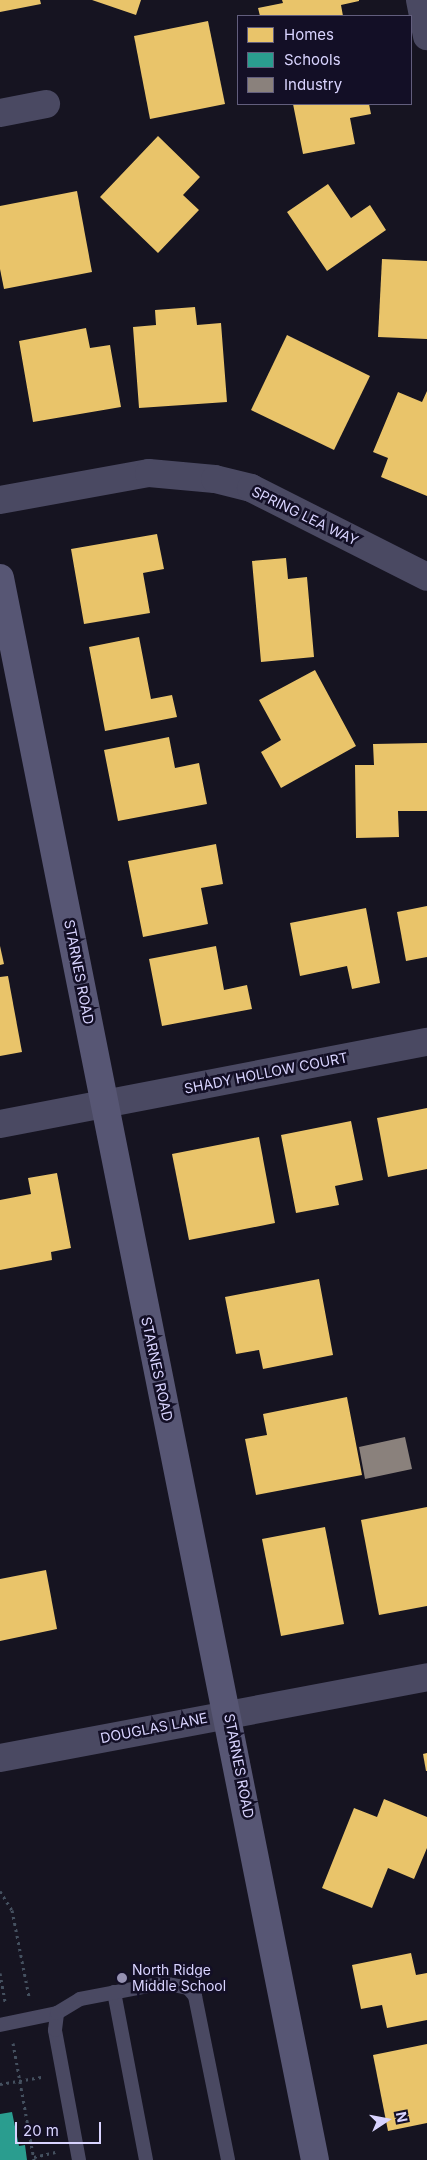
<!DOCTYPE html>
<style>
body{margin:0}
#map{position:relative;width:427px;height:2160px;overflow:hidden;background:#161421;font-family:Inter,sans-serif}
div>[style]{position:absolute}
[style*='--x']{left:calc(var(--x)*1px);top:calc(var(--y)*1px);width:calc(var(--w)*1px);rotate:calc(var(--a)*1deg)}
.homes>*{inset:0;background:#e9c46a}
.schools>*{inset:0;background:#2a9d8f}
.industry>*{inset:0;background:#8a817c}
.path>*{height:3px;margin-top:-1.5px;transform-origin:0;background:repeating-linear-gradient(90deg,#44505f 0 2.5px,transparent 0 6.5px)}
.service>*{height:14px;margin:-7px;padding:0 7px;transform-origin:7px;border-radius:7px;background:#4a4962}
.minor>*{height:28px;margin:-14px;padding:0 14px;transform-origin:14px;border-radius:14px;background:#4a4962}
.tertiary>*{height:28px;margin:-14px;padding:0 14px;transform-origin:14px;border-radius:14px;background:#4a4962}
.secondary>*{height:28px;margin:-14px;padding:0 14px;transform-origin:14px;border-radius:14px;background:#575674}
.dots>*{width:14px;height:14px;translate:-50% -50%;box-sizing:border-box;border:2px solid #130f26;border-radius:50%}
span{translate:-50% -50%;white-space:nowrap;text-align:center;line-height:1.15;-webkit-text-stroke:5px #130f26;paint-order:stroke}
.street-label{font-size:14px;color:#d9d4ff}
.poi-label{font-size:14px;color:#d9d4ff}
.left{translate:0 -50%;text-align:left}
.legend{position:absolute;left:237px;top:15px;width:175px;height:90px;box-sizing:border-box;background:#130f26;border:1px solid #625e7d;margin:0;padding:6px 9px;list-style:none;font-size:15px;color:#d9d4ff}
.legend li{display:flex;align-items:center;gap:10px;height:25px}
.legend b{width:25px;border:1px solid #625e7d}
.north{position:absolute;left:362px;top:2095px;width:50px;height:50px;-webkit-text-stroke:4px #130f26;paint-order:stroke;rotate:79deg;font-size:14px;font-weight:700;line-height:20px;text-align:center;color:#d9d4ff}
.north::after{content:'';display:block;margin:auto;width:18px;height:22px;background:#d9d4ff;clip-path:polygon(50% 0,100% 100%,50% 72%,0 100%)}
.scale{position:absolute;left:15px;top:2122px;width:86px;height:22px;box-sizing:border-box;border:2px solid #d9d4ff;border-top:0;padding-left:6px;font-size:15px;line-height:18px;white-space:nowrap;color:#d9d4ff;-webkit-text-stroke:4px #130f26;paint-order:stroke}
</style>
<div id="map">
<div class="homes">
<div style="clip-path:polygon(0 0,40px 0,41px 4px,0 12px)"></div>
<div style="clip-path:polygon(92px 0,141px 0,136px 15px)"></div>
<div style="clip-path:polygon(282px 0,359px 0,359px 1px,341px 5px,343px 16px,260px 16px,258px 8px,283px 3px)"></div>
<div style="clip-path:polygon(208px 21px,225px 104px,150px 119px,134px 36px)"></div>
<div style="clip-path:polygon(293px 104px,369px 104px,371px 114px,350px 118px,355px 144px,303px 154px)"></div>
<div style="clip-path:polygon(158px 136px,200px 177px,183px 195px,199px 210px,158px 253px,100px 197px)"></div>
<div style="clip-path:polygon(328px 184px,351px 218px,370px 205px,386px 230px,327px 271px,287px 212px)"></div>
<div style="clip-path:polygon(77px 191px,92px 272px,4px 289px,0 269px,0 206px)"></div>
<div style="clip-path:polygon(382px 259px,427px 261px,427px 339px,378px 337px)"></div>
<div style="clip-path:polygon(195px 307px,197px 325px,221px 323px,227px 402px,139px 408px,133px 327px,156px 325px,155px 310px)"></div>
<div style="clip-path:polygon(86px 328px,90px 348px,110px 345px,121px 407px,33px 422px,19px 341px)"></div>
<div style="clip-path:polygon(287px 335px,370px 376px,334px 450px,251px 410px)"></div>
<div style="clip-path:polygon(427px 391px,427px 496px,381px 477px,388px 458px,373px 452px,398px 392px,422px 402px)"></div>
<div style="clip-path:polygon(157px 534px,164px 569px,143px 573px,150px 613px,84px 624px,71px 549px)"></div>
<div style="clip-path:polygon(286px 558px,288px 579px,307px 577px,314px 657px,261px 662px,252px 561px)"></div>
<div style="clip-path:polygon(139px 637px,151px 699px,172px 695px,177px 717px,105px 731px,89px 647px)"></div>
<div style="clip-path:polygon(315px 670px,356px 746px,281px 788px,261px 752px,281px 740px,259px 700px)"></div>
<div style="clip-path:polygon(169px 737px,175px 768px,199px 763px,207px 804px,118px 821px,104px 750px)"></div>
<div style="clip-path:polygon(427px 743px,427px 811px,398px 811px,399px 837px,356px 838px,355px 765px,374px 765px,373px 744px)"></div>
<div style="clip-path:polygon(216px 844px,223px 884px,201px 888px,208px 924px,143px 937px,128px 861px)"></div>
<div style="clip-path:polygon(427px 906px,427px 957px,406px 961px,397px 912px)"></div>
<div style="clip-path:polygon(366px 908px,380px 983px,352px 989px,347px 966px,300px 976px,290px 923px)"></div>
<div style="clip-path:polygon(0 946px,4px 964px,0 965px)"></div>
<div style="clip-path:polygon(216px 946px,224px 990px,247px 985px,252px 1009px,162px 1026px,149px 959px)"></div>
<div style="clip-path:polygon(8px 976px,22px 1052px,0 1056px,0 977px)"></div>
<div style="clip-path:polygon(427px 1108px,427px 1169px,388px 1177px,377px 1118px)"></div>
<div style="clip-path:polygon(351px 1121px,363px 1180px,335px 1186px,339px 1205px,296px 1213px,281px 1135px)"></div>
<div style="clip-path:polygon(259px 1137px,275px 1223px,189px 1240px,172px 1154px)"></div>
<div style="clip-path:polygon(57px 1173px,71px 1248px,51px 1252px,52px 1260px,0 1270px,0 1200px,31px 1194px,28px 1178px)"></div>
<div style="clip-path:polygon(319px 1279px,333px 1355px,263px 1369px,259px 1350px,236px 1354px,225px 1297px)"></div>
<div style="clip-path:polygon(347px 1397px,362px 1475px,256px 1495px,245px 1439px,267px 1435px,263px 1414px)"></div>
<div style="clip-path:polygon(427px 1507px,427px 1606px,379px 1615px,361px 1520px)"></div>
<div style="clip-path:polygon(325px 1527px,344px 1624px,281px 1636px,262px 1539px)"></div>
<div style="clip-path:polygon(46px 1570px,57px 1629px,0 1641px,0 1579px)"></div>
<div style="clip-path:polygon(427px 1753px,427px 1771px,426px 1771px,423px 1754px)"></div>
<div style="clip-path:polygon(384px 1799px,427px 1817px,427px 1848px,414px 1879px,388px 1868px,372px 1908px,322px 1888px,354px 1808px,377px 1817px)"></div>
<div style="clip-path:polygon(411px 1953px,416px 1975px,427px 1973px,427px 2020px,387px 2028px,382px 2005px,361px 2009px,352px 1965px)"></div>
<div style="clip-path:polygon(427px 2044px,427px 2123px,388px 2131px,373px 2055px)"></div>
</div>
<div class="schools">
<div style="clip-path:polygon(12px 2112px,19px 2146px,25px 2145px,27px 2160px,0 2160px,0 2114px)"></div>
</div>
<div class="industry">
<div style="clip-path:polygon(405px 1437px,412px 1469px,365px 1479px,359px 1447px)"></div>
</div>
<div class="path">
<div style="--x:0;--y:1891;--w:22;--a:58"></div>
<div style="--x:12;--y:1910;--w:89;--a:78.9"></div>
<div style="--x:0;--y:1973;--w:29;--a:80"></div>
<div style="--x:13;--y:2043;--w:119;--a:79.8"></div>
<div style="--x:0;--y:2084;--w:42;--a:-9.7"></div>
<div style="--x:34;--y:2157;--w:22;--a:-13"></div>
</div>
<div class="service">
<div style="--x:114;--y:1992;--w:171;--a:79.2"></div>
<div style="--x:0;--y:2025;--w:58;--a:-11.9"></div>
<div style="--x:79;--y:2160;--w:132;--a:-100.5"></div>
<div style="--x:55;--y:2030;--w:17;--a:-83"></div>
<div style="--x:57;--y:2013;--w:27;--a:-31"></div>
<div style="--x:80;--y:1999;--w:86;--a:-10.8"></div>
<div style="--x:164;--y:1983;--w:25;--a:12"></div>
<div style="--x:188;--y:1988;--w:11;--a:49"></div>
<div style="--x:195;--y:1996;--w:167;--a:78.6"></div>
</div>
<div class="minor">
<div style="--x:420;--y:0;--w:37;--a:79"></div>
<div style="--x:0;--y:113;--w:47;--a:-11.1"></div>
<div style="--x:0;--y:500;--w:151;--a:-10.3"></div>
<div style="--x:149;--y:473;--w:66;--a:5.2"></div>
<div style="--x:215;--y:479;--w:37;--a:14"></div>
<div style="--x:251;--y:488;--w:197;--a:26.8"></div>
<div style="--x:0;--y:1124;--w:435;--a:-10.9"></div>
</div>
<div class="tertiary">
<div style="--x:0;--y:1758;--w:435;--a:-10.7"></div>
</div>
<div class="secondary">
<div style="--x:0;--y:578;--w:1613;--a:78.74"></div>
</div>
<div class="dots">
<div style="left:122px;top:1978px;background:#9591b1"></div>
</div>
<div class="street-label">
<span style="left:305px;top:516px;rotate:26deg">SPRING LEA WAY</span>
<span style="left:79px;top:972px;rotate:79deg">STARNES ROAD</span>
<span style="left:266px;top:1073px;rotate:-11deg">SHADY HOLLOW COURT</span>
<span style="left:157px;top:1369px;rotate:78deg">STARNES ROAD</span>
<span style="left:154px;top:1728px;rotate:-11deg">DOUGLAS LANE</span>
<span style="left:239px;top:1766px;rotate:79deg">STARNES ROAD</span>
</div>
<div class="poi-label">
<span class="left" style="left:132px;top:1978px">North Ridge<br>Middle School</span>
</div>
<ul class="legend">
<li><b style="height:14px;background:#e9c46a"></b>Homes</li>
<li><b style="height:14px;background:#2a9d8f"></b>Schools</li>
<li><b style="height:14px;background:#8a817c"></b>Industry</li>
</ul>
<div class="north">N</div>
<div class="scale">20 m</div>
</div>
